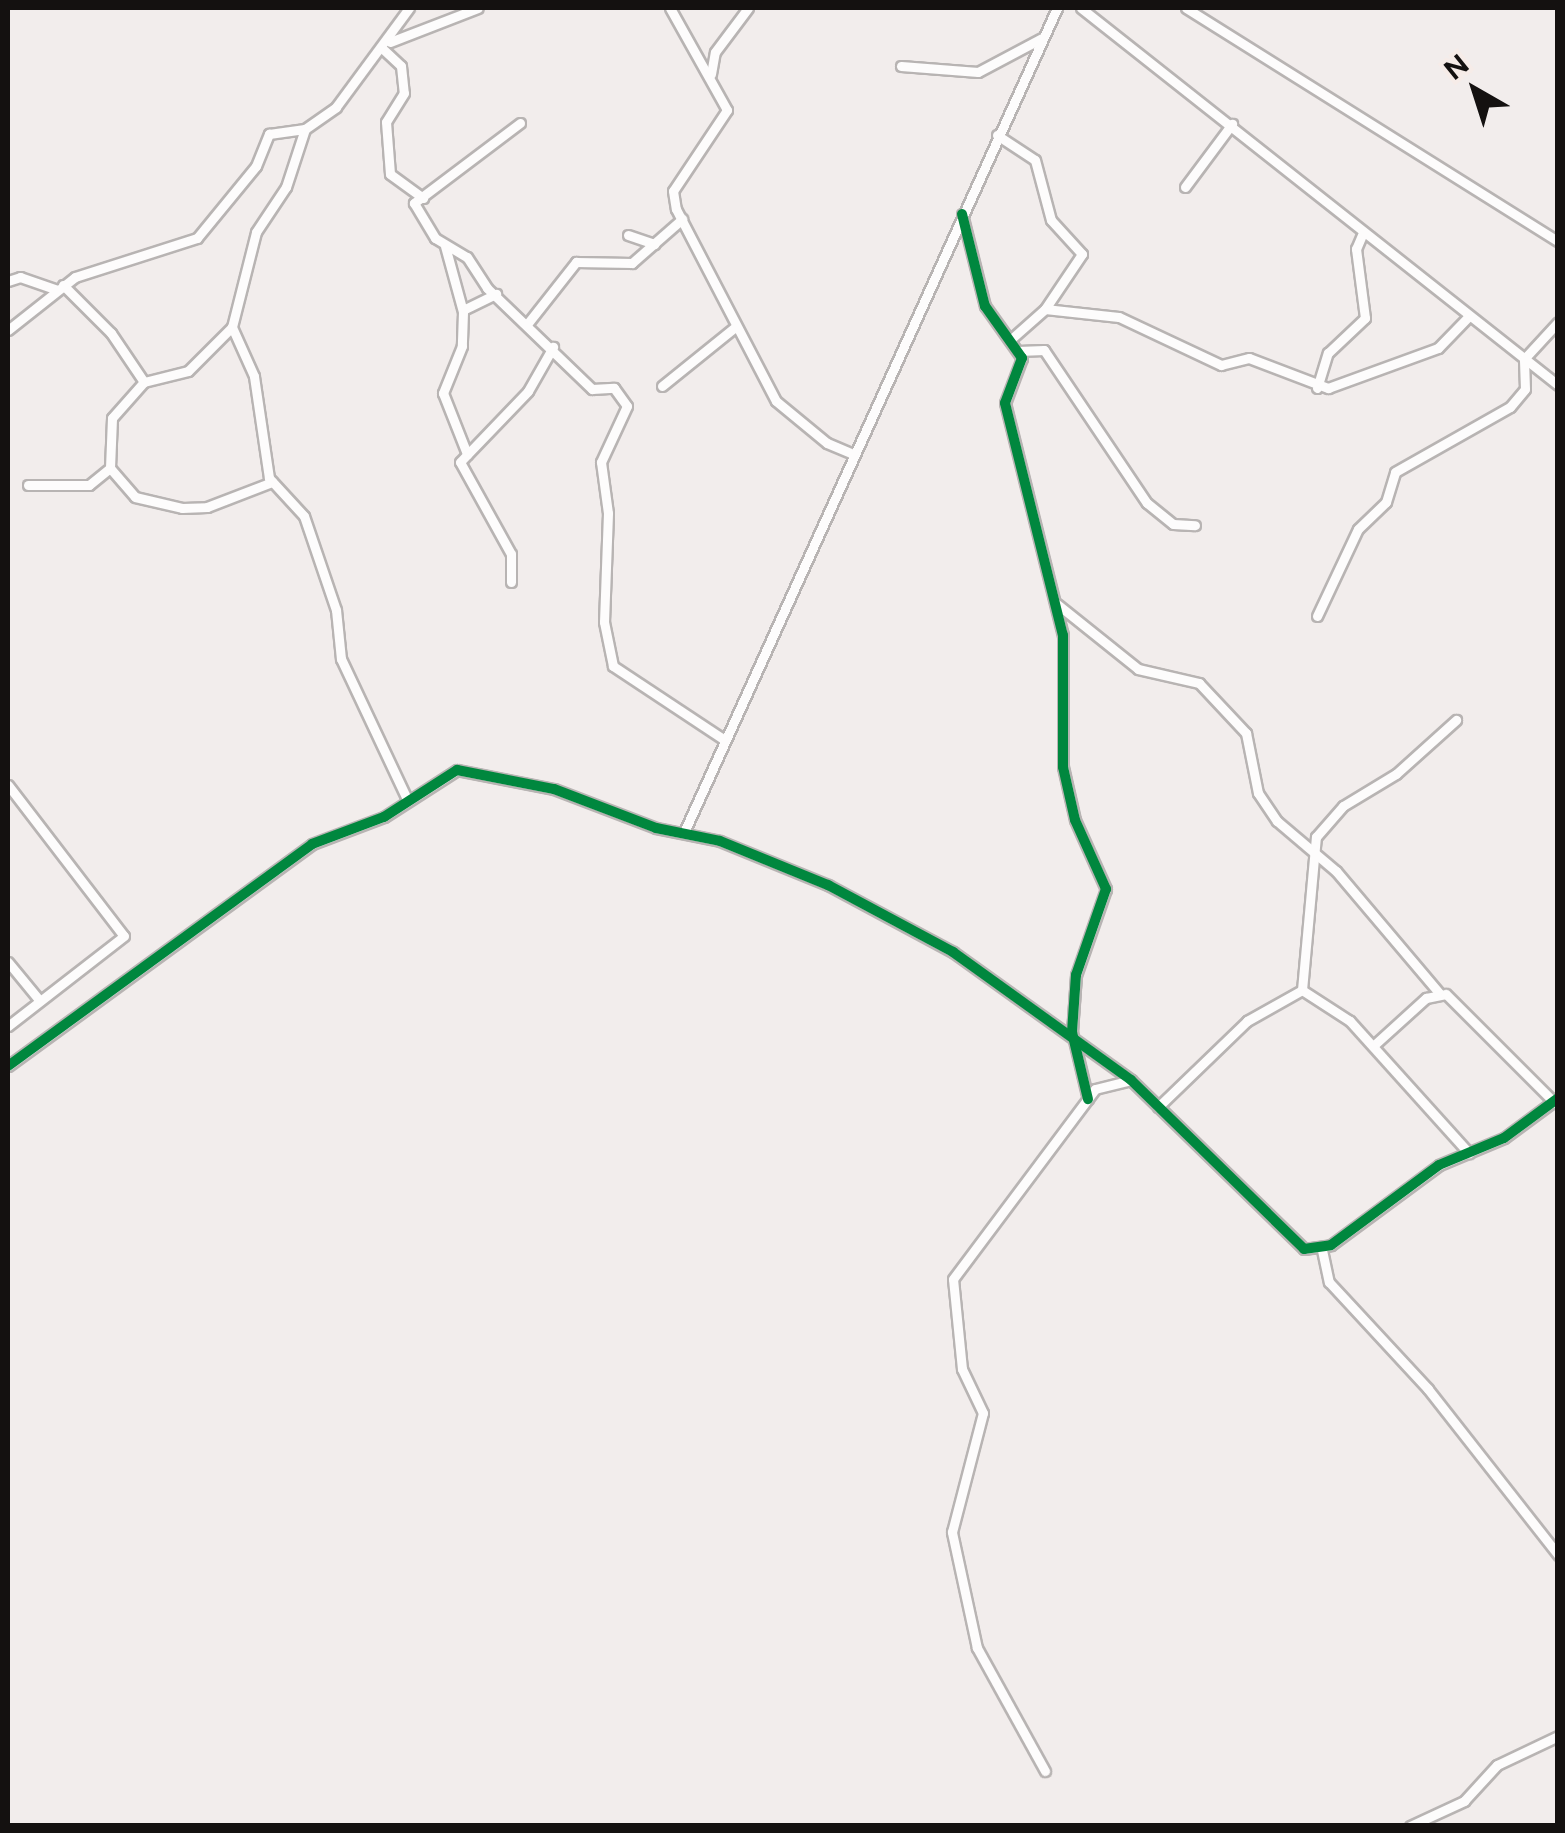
<!DOCTYPE html>
<style>
body{margin:0}
#map{position:relative;width:1565px;height:1833px;overflow:hidden;background:#f2edec;font-family:Figtree,sans-serif}
div>[style]{position:absolute}
[style*='--x']{left:calc(var(--x)*1px);top:calc(var(--y)*1px);width:calc(var(--w)*1px);rotate:calc(var(--a)*1deg)}
.roads{filter:drop-shadow(2px 0 #b8b4b3) drop-shadow(-2px 0 #b8b4b3) drop-shadow(0 2px #b8b4b3) drop-shadow(0 -2px #b8b4b3)}
.street>*{height:9px;margin:-4.5px;padding:0 4.5px;transform-origin:4.5px;border-radius:4.5px;background:#fdfcfc}
.cycleway>*{height:10px;margin:-5px;padding:0 5px;transform-origin:5px;border-radius:5px;background:#00873e}
span{translate:-50% -50%;white-space:nowrap;text-align:center;line-height:1.15;-webkit-text-stroke:8px #f6ece8;paint-order:stroke}
.frame{position:absolute;inset:0;border:10px solid #141110;pointer-events:none}
.north{position:absolute;left:1425px;top:40px;width:100px;height:100px;-webkit-text-stroke:8px #f6ece8;paint-order:stroke;rotate:321deg;font-size:28px;font-weight:700;line-height:40px;text-align:center;color:#141110}
.north::after{content:'';display:block;margin:auto;width:35px;height:45px;background:#141110;clip-path:polygon(50% 0,100% 100%,50% 72%,0 100%)}
</style>
<div id="map">
<div class="roads">
<div class="street">
<div style="--x:670;--y:8;--w:117;--a:60.8"></div>
<div style="--x:727;--y:110;--w:97;--a:123.7"></div>
<div style="--x:673;--y:191;--w:18;--a:81"></div>
<div style="--x:676;--y:209;--w:216;--a:62.5"></div>
<div style="--x:776;--y:401;--w:66;--a:39.5"></div>
<div style="--x:827;--y:443;--w:30;--a:23"></div>
<div style="--x:1081;--y:8;--w:608;--a:38.32"></div>
<div style="--x:1186;--y:8;--w:439;--a:32.1"></div>
<div style="--x:390;--y:42;--w:94;--a:-21.1"></div>
<div style="--x:384;--y:50;--w:23;--a:43"></div>
<div style="--x:401;--y:66;--w:27;--a:84"></div>
<div style="--x:404;--y:93;--w:34;--a:122"></div>
<div style="--x:386;--y:122;--w:52;--a:85.6"></div>
<div style="--x:390;--y:174;--w:41;--a:36"></div>
<div style="--x:901;--y:66;--w:77;--a:4.5"></div>
<div style="--x:978;--y:72;--w:72;--a:-28"></div>
<div style="--x:711;--y:74;--w:22;--a:-80"></div>
<div style="--x:715;--y:52;--w:55;--a:-53.1"></div>
<div style="--x:520;--y:123;--w:133;--a:143"></div>
<div style="--x:414;--y:203;--w:41;--a:59"></div>
<div style="--x:435;--y:238;--w:37;--a:31"></div>
<div style="--x:467;--y:257;--w:37;--a:57"></div>
<div style="--x:487;--y:288;--w:146;--a:43.9"></div>
<div style="--x:592;--y:389;--w:22;--a:-3"></div>
<div style="--x:614;--y:388;--w:22;--a:54"></div>
<div style="--x:627;--y:406;--w:62;--a:114.9"></div>
<div style="--x:601;--y:462;--w:51;--a:82.2"></div>
<div style="--x:608;--y:513;--w:109;--a:92.1"></div>
<div style="--x:604;--y:622;--w:45;--a:78.4"></div>
<div style="--x:613;--y:666;--w:134;--a:33.5"></div>
<div style="--x:997;--y:135;--w:45;--a:33.3"></div>
<div style="--x:1035;--y:160;--w:62;--a:75.1"></div>
<div style="--x:1051;--y:220;--w:46;--a:47.6"></div>
<div style="--x:1082;--y:254;--w:66;--a:123.9"></div>
<div style="--x:1185;--y:187;--w:79;--a:-53.3"></div>
<div style="--x:962;--y:214;--w:95;--a:76"></div>
<div style="--x:985;--y:306;--w:64;--a:54.6"></div>
<div style="--x:1022;--y:358;--w:48;--a:110.7"></div>
<div style="--x:1005;--y:403;--w:239;--a:76"></div>
<div style="--x:1063;--y:635;--w:132;--a:90"></div>
<div style="--x:1063;--y:767;--w:54;--a:77.2"></div>
<div style="--x:1075;--y:820;--w:76;--a:65.8"></div>
<div style="--x:1106;--y:889;--w:91;--a:109.2"></div>
<div style="--x:1076;--y:975;--w:57;--a:94"></div>
<div style="--x:1072;--y:1032;--w:69;--a:76.6"></div>
<div style="--x:628;--y:235;--w:28;--a:19"></div>
<div style="--x:445;--y:246;--w:68;--a:74.7"></div>
<div style="--x:463;--y:312;--w:34;--a:92"></div>
<div style="--x:462;--y:346;--w:51;--a:112"></div>
<div style="--x:443;--y:393;--w:66;--a:68.5"></div>
<div style="--x:8;--y:281;--w:13;--a:-18"></div>
<div style="--x:20;--y:277;--w:39;--a:19"></div>
<div style="--x:63;--y:285;--w:68;--a:45"></div>
<div style="--x:111;--y:333;--w:59;--a:56"></div>
<div style="--x:144;--y:382;--w:45;--a:-14"></div>
<div style="--x:188;--y:371;--w:62;--a:-45"></div>
<div style="--x:463;--y:310;--w:37;--a:-26"></div>
<div style="--x:528;--y:323;--w:78;--a:-51.8"></div>
<div style="--x:576;--y:262;--w:56;--a:1"></div>
<div style="--x:632;--y:263;--w:67;--a:-41.3"></div>
<div style="--x:8;--y:330;--w:85;--a:-38.3"></div>
<div style="--x:75;--y:277;--w:128;--a:-17.7"></div>
<div style="--x:197;--y:238;--w:93;--a:-50.7"></div>
<div style="--x:256;--y:166;--w:35;--a:-68"></div>
<div style="--x:269;--y:134;--w:36;--a:-8"></div>
<div style="--x:1010;--y:340;--w:47;--a:-41.5"></div>
<div style="--x:1045;--y:309;--w:74;--a:6.2"></div>
<div style="--x:1119;--y:317;--w:113;--a:25.2"></div>
<div style="--x:1221;--y:365;--w:29;--a:-14"></div>
<div style="--x:1249;--y:358;--w:85;--a:20.8"></div>
<div style="--x:1328;--y:388;--w:117;--a:-20"></div>
<div style="--x:1438;--y:348;--w:43;--a:-45.9"></div>
<div style="--x:1018;--y:351;--w:26;--a:-2"></div>
<div style="--x:1044;--y:350;--w:184;--a:56.1"></div>
<div style="--x:1147;--y:503;--w:33;--a:39"></div>
<div style="--x:1173;--y:524;--w:22;--a:3"></div>
<div style="--x:662;--y:386;--w:94;--a:-38.9"></div>
<div style="--x:1317;--y:388;--w:37;--a:-73"></div>
<div style="--x:1328;--y:353;--w:51;--a:-43.4"></div>
<div style="--x:1365;--y:318;--w:70;--a:-97.4"></div>
<div style="--x:1356;--y:249;--w:15;--a:-67"></div>
<div style="--x:110;--y:468;--w:38;--a:49"></div>
<div style="--x:135;--y:497;--w:48;--a:13.2"></div>
<div style="--x:182;--y:508;--w:25;--a:-2"></div>
<div style="--x:207;--y:507;--w:70;--a:-21"></div>
<div style="--x:28;--y:485;--w:61;--a:0"></div>
<div style="--x:89;--y:485;--w:27;--a:-39"></div>
<div style="--x:110;--y:468;--w:50;--a:-87.7"></div>
<div style="--x:112;--y:418;--w:48;--a:-48.4"></div>
<div style="--x:511;--y:582;--w:28;--a:-90"></div>
<div style="--x:511;--y:554;--w:105;--a:-119"></div>
<div style="--x:460;--y:462;--w:98;--a:-46.2"></div>
<div style="--x:528;--y:391;--w:51;--a:-60.4"></div>
<div style="--x:1057;--y:604;--w:104;--a:38.7"></div>
<div style="--x:1138;--y:669;--w:63;--a:12.9"></div>
<div style="--x:1199;--y:683;--w:69;--a:46.8"></div>
<div style="--x:1246;--y:733;--w:61;--a:78.7"></div>
<div style="--x:1258;--y:793;--w:34;--a:56"></div>
<div style="--x:1277;--y:821;--w:77;--a:40.3"></div>
<div style="--x:1336;--y:871;--w:160;--a:49.8"></div>
<div style="--x:1317;--y:616;--w:96;--a:-64.8"></div>
<div style="--x:1358;--y:529;--w:39;--a:-44"></div>
<div style="--x:1386;--y:502;--w:31;--a:-73"></div>
<div style="--x:1395;--y:472;--w:132;--a:-29.5"></div>
<div style="--x:1510;--y:407;--w:23;--a:-50"></div>
<div style="--x:1525;--y:389;--w:30;--a:-92"></div>
<div style="--x:1524;--y:359;--w:50;--a:-47.4"></div>
<div style="--x:8;--y:785;--w:190;--a:52.5"></div>
<div style="--x:124;--y:936;--w:147;--a:142.2"></div>
<div style="--x:407;--y:799;--w:155;--a:-115.2"></div>
<div style="--x:341;--y:659;--w:49;--a:-95.8"></div>
<div style="--x:336;--y:610;--w:99;--a:-108.8"></div>
<div style="--x:304;--y:516;--w:52;--a:-132.6"></div>
<div style="--x:269;--y:478;--w:103;--a:-98.4"></div>
<div style="--x:254;--y:376;--w:54;--a:-114.2"></div>
<div style="--x:232;--y:327;--w:98;--a:-75.8"></div>
<div style="--x:256;--y:232;--w:54;--a:-56.3"></div>
<div style="--x:286;--y:187;--w:61;--a:-71.9"></div>
<div style="--x:305;--y:129;--w:38;--a:-35"></div>
<div style="--x:336;--y:107;--w:123;--a:-53.6"></div>
<div style="--x:685;--y:830;--w:902;--a:-65.65"></div>
<div style="--x:8;--y:962;--w:50;--a:50.6"></div>
<div style="--x:1302;--y:990;--w:154;--a:-84.8"></div>
<div style="--x:1316;--y:837;--w:41;--a:-48.9"></div>
<div style="--x:1343;--y:806;--w:62;--a:-31.1"></div>
<div style="--x:1396;--y:774;--w:81;--a:-42"></div>
<div style="--x:1373;--y:1046;--w:72;--a:-42.2"></div>
<div style="--x:1426;--y:998;--w:20;--a:-11"></div>
<div style="--x:1446;--y:994;--w:154;--a:45"></div>
<div style="--x:8;--y:1066;--w:376;--a:-36.1"></div>
<div style="--x:312;--y:844;--w:77;--a:-20.6"></div>
<div style="--x:384;--y:817;--w:87;--a:-32.8"></div>
<div style="--x:457;--y:770;--w:99;--a:11.1"></div>
<div style="--x:554;--y:789;--w:109;--a:20.9"></div>
<div style="--x:656;--y:828;--w:65;--a:11.5"></div>
<div style="--x:720;--y:841;--w:117;--a:22.2"></div>
<div style="--x:828;--y:885;--w:142;--a:28.2"></div>
<div style="--x:953;--y:952;--w:219;--a:35.7"></div>
<div style="--x:1131;--y:1080;--w:242;--a:44.3"></div>
<div style="--x:1304;--y:1249;--w:27;--a:-8"></div>
<div style="--x:1331;--y:1245;--w:134;--a:-36.5"></div>
<div style="--x:1439;--y:1165;--w:70;--a:-22.6"></div>
<div style="--x:1504;--y:1138;--w:67;--a:-36.5"></div>
<div style="--x:1158;--y:1107;--w:124;--a:-44"></div>
<div style="--x:1247;--y:1021;--w:63;--a:-29.4"></div>
<div style="--x:1302;--y:990;--w:57;--a:32.9"></div>
<div style="--x:1350;--y:1021;--w:178;--a:48"></div>
<div style="--x:1322;--y:1250;--w:33;--a:78"></div>
<div style="--x:1329;--y:1282;--w:146;--a:47.2"></div>
<div style="--x:1428;--y:1389;--w:211;--a:51.9"></div>
<div style="--x:1045;--y:1771;--w:141;--a:-118.9"></div>
<div style="--x:977;--y:1648;--w:119;--a:-102.2"></div>
<div style="--x:952;--y:1532;--w:123;--a:-75.4"></div>
<div style="--x:983;--y:1413;--w:49;--a:-115.5"></div>
<div style="--x:962;--y:1369;--w:90;--a:-95.7"></div>
<div style="--x:953;--y:1279;--w:237;--a:-53.2"></div>
<div style="--x:1095;--y:1089;--w:37;--a:-14"></div>
<div style="--x:1410;--y:1826;--w:60;--a:-24.8"></div>
<div style="--x:1464;--y:1801;--w:49;--a:-47.5"></div>
<div style="--x:1497;--y:1765;--w:68;--a:-25.4"></div>
</div>
</div>
<div class="cycleway">
<div style="--x:962;--y:214;--w:95;--a:76"></div>
<div style="--x:985;--y:306;--w:64;--a:54.6"></div>
<div style="--x:1022;--y:358;--w:48;--a:110.7"></div>
<div style="--x:1005;--y:403;--w:239;--a:76"></div>
<div style="--x:1063;--y:635;--w:132;--a:90"></div>
<div style="--x:1063;--y:767;--w:54;--a:77.2"></div>
<div style="--x:1075;--y:820;--w:76;--a:65.8"></div>
<div style="--x:1106;--y:889;--w:91;--a:109.2"></div>
<div style="--x:1076;--y:975;--w:57;--a:94"></div>
<div style="--x:1072;--y:1032;--w:69;--a:76.6"></div>
<div style="--x:8;--y:1066;--w:376;--a:-36.1"></div>
<div style="--x:312;--y:844;--w:77;--a:-20.6"></div>
<div style="--x:384;--y:817;--w:87;--a:-32.8"></div>
<div style="--x:457;--y:770;--w:99;--a:11.1"></div>
<div style="--x:554;--y:789;--w:109;--a:20.9"></div>
<div style="--x:656;--y:828;--w:65;--a:11.5"></div>
<div style="--x:720;--y:841;--w:117;--a:22.2"></div>
<div style="--x:828;--y:885;--w:142;--a:28.2"></div>
<div style="--x:953;--y:952;--w:219;--a:35.7"></div>
<div style="--x:1131;--y:1080;--w:242;--a:44.3"></div>
<div style="--x:1304;--y:1249;--w:27;--a:-8"></div>
<div style="--x:1331;--y:1245;--w:134;--a:-36.5"></div>
<div style="--x:1439;--y:1165;--w:70;--a:-22.6"></div>
<div style="--x:1504;--y:1138;--w:67;--a:-36.5"></div>
</div>
<div class="frame"></div>
<div class="north">N</div>
</div>
